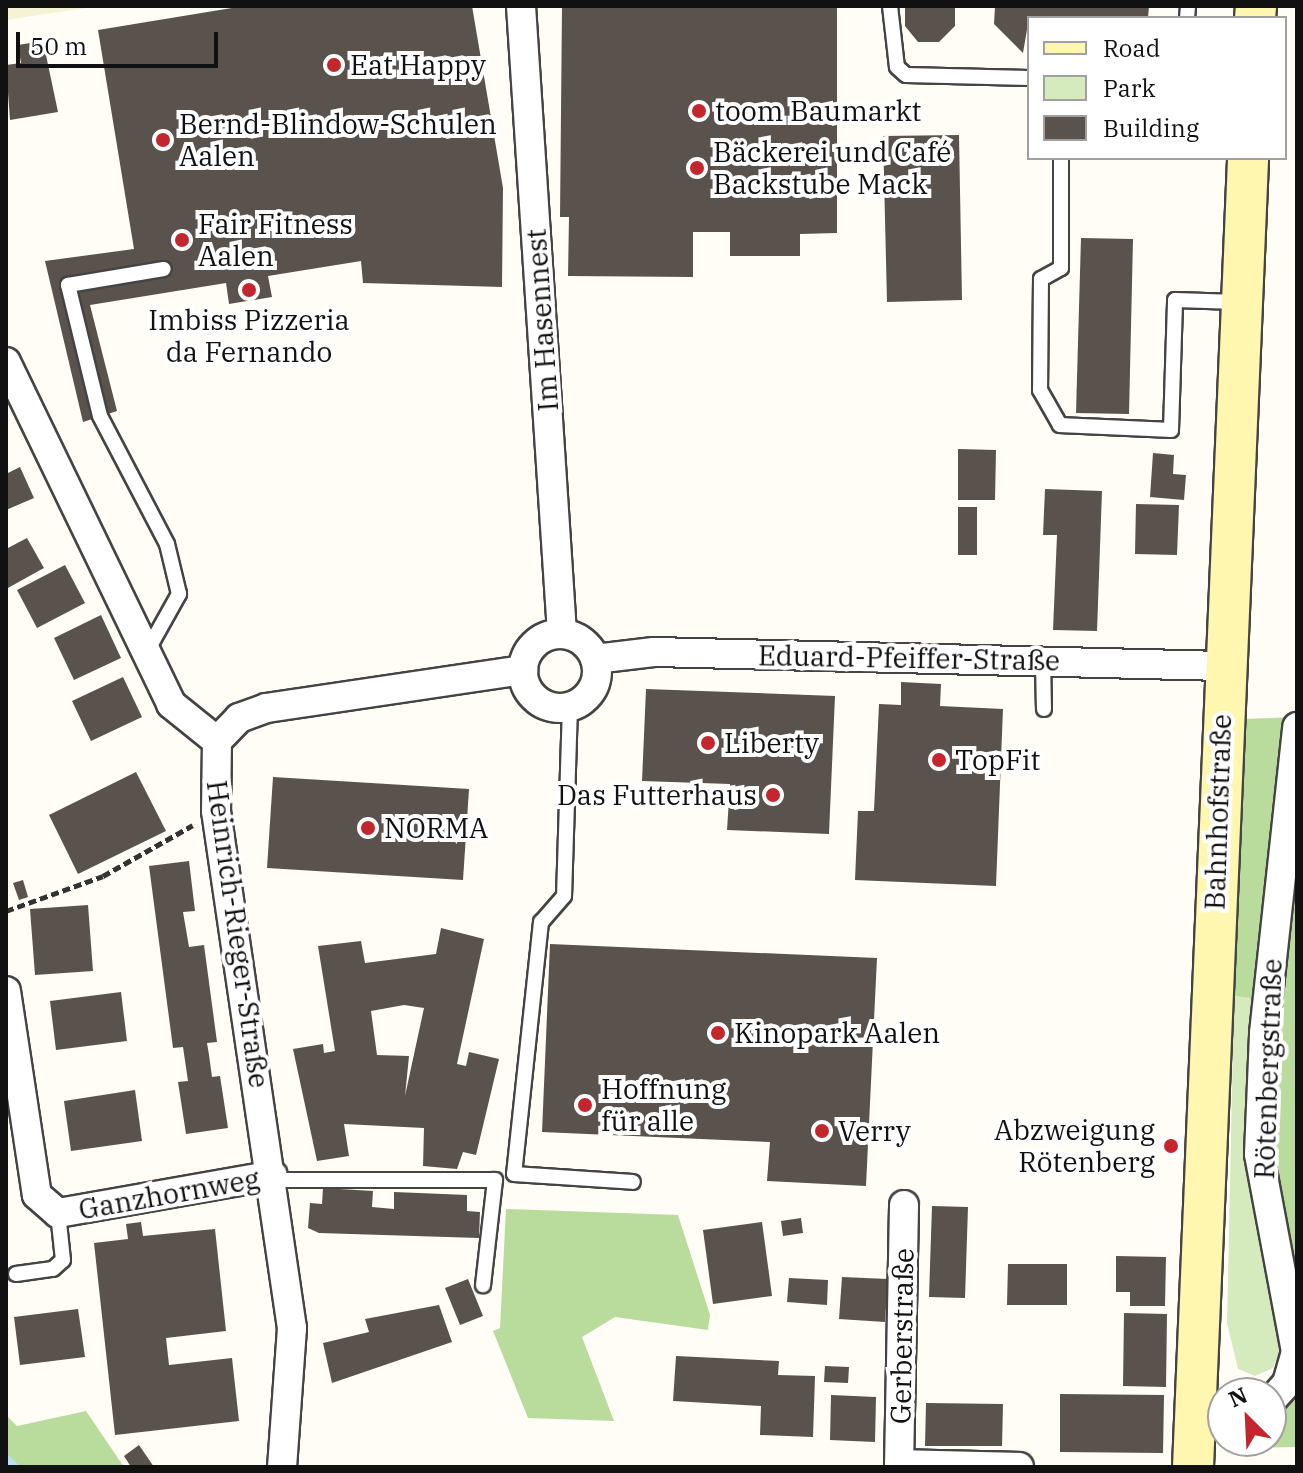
<!DOCTYPE html>
<meta charset="utf-8">
<style>
body{margin:0}
#map{position:relative;width:1303px;height:1473px;overflow:hidden;background:#fffdf5;font-family:"IBM Plex Serif",serif}
div>[style]{position:absolute}
[style*='--x']{left:calc(var(--x)*1px);top:calc(var(--y)*1px);width:calc(var(--w)*1px);rotate:calc(var(--a)*1deg)}
.farmland>*{inset:0;background:#f6f3d4}
.green>*{inset:0;background:#d5ebbd}
.forest>*{inset:0;background:#b9dc9c}
.stream>*{height:8px;margin:-4px;padding:0 4px;transform-origin:4px;border-radius:4px;background:#b9e0f7}
.building>*{inset:0;background:#5a524d}
.path>*{height:5px;margin-top:-2.5px;transform-origin:0;background:repeating-linear-gradient(90deg,#333 0 8px,transparent 0 12px)}
.roads{filter:drop-shadow(2px 0 #444) drop-shadow(-2px 0 #444) drop-shadow(0 2px #444) drop-shadow(0 -2px #444)}
.lane>*{height:14px;margin:-7px;padding:0 7px;transform-origin:7px;border-radius:7px;background:#fff}
.street>*{height:28px;margin:-14px;padding:0 14px;transform-origin:14px;border-radius:14px;background:#fff}
.street>.ring{margin:-14px;padding:0;box-sizing:content-box;background:none;border:28px solid #fff;border-radius:50%}
.secondary>*{height:40px;margin:-20px;padding:0 20px;transform-origin:20px;border-radius:20px;background:#fff6b0}
.dots>*{width:22px;height:22px;translate:-50% -50%;box-sizing:border-box;border:4px solid #fff;border-radius:50%}
span{translate:-50% -50%;white-space:nowrap;text-align:center;line-height:1.15;-webkit-text-stroke:8px #fff;paint-order:stroke}
.poi-label{font-size:28px;color:#111}
.left{translate:0 -50%;text-align:left}
.right{translate:-100% -50%;text-align:right}
.street-label{font-size:28px;color:#111}
.frame{position:absolute;inset:0;border:8px solid #111;pointer-events:none}
.legend{position:absolute;left:1027px;top:16px;width:260px;height:144px;box-sizing:border-box;background:#fff;border:2px solid #a0a0a0;margin:0;padding:10px 14px;list-style:none;font-size:24px;color:#111}
.legend li{display:flex;align-items:center;gap:16px;height:40px}
.legend b{width:40px;border:2px solid #a0a0a0}
.north{position:absolute;left:1207px;top:1377px;width:80px;height:80px;box-sizing:border-box;background:#fff;border:2px solid #a0a0a0;border-radius:50%;rotate:336deg;font-size:22px;font-weight:700;line-height:32px;text-align:center;color:#111}
.north::after{content:'';display:block;margin:auto;width:28px;height:36px;background:#c4262e;clip-path:polygon(50% 0,100% 100%,50% 72%,0 100%)}
.scale{position:absolute;left:16px;top:32px;width:202px;height:36px;box-sizing:border-box;border:4px solid #111;border-top:0;padding-left:10px;font-size:24px;line-height:28px;white-space:nowrap;color:#111;-webkit-text-stroke:6px #fff;paint-order:stroke}
</style>
<div id="map">
<div class="farmland">
<div style="clip-path:polygon(6px 6px,99px 6px,6px 20px)"></div>
</div>
<div class="green">
<div style="clip-path:polygon(1234px 996px,1259px 999px,1282px 1345px,1273px 1368px,1255px 1376px,1238px 1369px,1227px 1323px)"></div>
</div>
<div class="forest">
<div style="clip-path:polygon(1297px 717px,1297px 1323px,1266px 1175px,1273px 1001px,1234px 996px,1243px 719px)"></div>
<div style="clip-path:polygon(506px 1209px,678px 1215px,710px 1315px,708px 1330px,615px 1317px,582px 1337px,614px 1421px,528px 1418px,493px 1331px,500px 1328px)"></div>
<div style="clip-path:polygon(1297px 1368px,1297px 1447px,1249px 1448px,1250px 1441px,1271px 1441px,1271px 1402px)"></div>
<div style="clip-path:polygon(86px 1411px,124px 1467px,6px 1467px,6px 1415px,17px 1426px)"></div>
</div>
<div class="stream">
<div style="--x:6;--y:1459;--w:12;--a:42"></div>
</div>
<div class="building">
<div style="clip-path:polygon(244px 6px,472px 6px,503px 188px,502px 287px,363px 283px,361px 261px,268px 276px,272px 297px,229px 304px,226px 283px,90px 305px,117px 411px,83px 422px,45px 261px,134px 249px,98px 30px)"></div>
<div style="clip-path:polygon(562px 6px,837px 6px,837px 233px,800px 234px,800px 256px,730px 256px,730px 232px,693px 232px,693px 277px,568px 276px,569px 217px,560px 217px)"></div>
<div style="clip-path:polygon(905px 6px,955px 6px,955px 26px,939px 42px,918px 42px,905px 26px)"></div>
<div style="clip-path:polygon(995px 6px,1149px 6px,1148px 18px,1029px 18px,1023px 53px,994px 24px)"></div>
<div style="clip-path:polygon(43px 41px,58px 112px,10px 120px,6px 65px,21px 63px,18px 45px)"></div>
<div style="clip-path:polygon(959px 135px,962px 300px,887px 302px,883px 136px)"></div>
<div style="clip-path:polygon(1081px 238px,1133px 239px,1129px 414px,1076px 413px)"></div>
<div style="clip-path:polygon(958px 449px,996px 450px,995px 500px,958px 500px)"></div>
<div style="clip-path:polygon(1153px 453px,1174px 455px,1173px 474px,1186px 475px,1184px 500px,1150px 497px)"></div>
<div style="clip-path:polygon(20px 467px,34px 498px,6px 510px,6px 474px)"></div>
<div style="clip-path:polygon(1045px 489px,1102px 491px,1097px 631px,1053px 630px,1057px 535px,1043px 535px)"></div>
<div style="clip-path:polygon(1136px 504px,1179px 505px,1177px 555px,1135px 554px)"></div>
<div style="clip-path:polygon(958px 507px,977px 507px,977px 555px,958px 555px)"></div>
<div style="clip-path:polygon(27px 538px,44px 568px,6px 589px,6px 549px)"></div>
<div style="clip-path:polygon(65px 565px,85px 603px,37px 628px,17px 590px)"></div>
<div style="clip-path:polygon(101px 615px,121px 658px,74px 680px,54px 638px)"></div>
<div style="clip-path:polygon(123px 677px,142px 717px,91px 741px,72px 701px)"></div>
<div style="clip-path:polygon(901px 682px,941px 684px,940px 706px,1003px 709px,996px 886px,855px 880px,858px 811px,874px 811px,879px 704px,901px 705px)"></div>
<div style="clip-path:polygon(646px 689px,835px 696px,829px 834px,727px 830px,730px 784px,642px 781px)"></div>
<div style="clip-path:polygon(136px 772px,166px 831px,78px 874px,49px 815px)"></div>
<div style="clip-path:polygon(273px 777px,469px 789px,463px 880px,267px 868px)"></div>
<div style="clip-path:polygon(189px 861px,195px 911px,183px 912px,189px 947px,204px 945px,217px 1042px,207px 1043px,209px 1055px,212px 1077px,220px 1076px,228px 1128px,186px 1134px,178px 1082px,188px 1081px,183px 1047px,173px 1048px,149px 866px)"></div>
<div style="clip-path:polygon(23px 880px,28px 897px,19px 900px,13px 883px)"></div>
<div style="clip-path:polygon(88px 905px,93px 971px,35px 975px,30px 909px)"></div>
<div style="clip-path:polygon(evenodd,441px 928px,484px 939px,457px 1064px,466px 1066px,469px 1052px,499px 1059px,476px 1155px,463px 1152px,457px 1169px,423px 1166px,424px 1128px,344px 1124px,349px 1156px,317px 1161px,293px 1049px,323px 1044px,324px 1053px,335px 1051px,318px 946px,361px 941px,365px 963px,436px 954px,441px 928px,404px 1005px,424px 1008px,405px 1096px,409px 1056px,377px 1055px,371px 1011px,404px 1005px)"></div>
<div style="clip-path:polygon(550px 944px,877px 958px,866px 1186px,767px 1181px,770px 1142px,542px 1132px)"></div>
<div style="clip-path:polygon(121px 992px,127px 1041px,56px 1050px,50px 1001px)"></div>
<div style="clip-path:polygon(135px 1090px,142px 1141px,71px 1151px,64px 1101px)"></div>
<div style="clip-path:polygon(323px 1188px,373px 1191px,372px 1207px,394px 1209px,394px 1192px,467px 1195px,467px 1211px,480px 1212px,479px 1238px,319px 1233px,308px 1228px,310px 1203px,322px 1204px)"></div>
<div style="clip-path:polygon(932px 1206px,968px 1207px,965px 1298px,929px 1297px)"></div>
<div style="clip-path:polygon(801px 1218px,803px 1233px,783px 1236px,781px 1221px)"></div>
<div style="clip-path:polygon(141px 1222px,143px 1236px,215px 1229px,226px 1331px,166px 1338px,169px 1365px,232px 1358px,239px 1421px,115px 1435px,94px 1243px,128px 1239px,126px 1224px)"></div>
<div style="clip-path:polygon(762px 1222px,772px 1296px,713px 1304px,703px 1230px)"></div>
<div style="clip-path:polygon(1116px 1256px,1166px 1257px,1165px 1306px,1130px 1306px,1130px 1292px,1116px 1292px)"></div>
<div style="clip-path:polygon(1008px 1264px,1067px 1264px,1067px 1305px,1007px 1305px)"></div>
<div style="clip-path:polygon(842px 1277px,888px 1279px,885px 1322px,839px 1319px)"></div>
<div style="clip-path:polygon(789px 1278px,828px 1280px,827px 1305px,787px 1302px)"></div>
<div style="clip-path:polygon(468px 1279px,483px 1316px,460px 1325px,445px 1288px)"></div>
<div style="clip-path:polygon(439px 1305px,452px 1342px,332px 1383px,323px 1343px,369px 1332px,365px 1319px)"></div>
<div style="clip-path:polygon(78px 1309px,85px 1357px,20px 1365px,14px 1317px)"></div>
<div style="clip-path:polygon(1124px 1313px,1167px 1314px,1166px 1387px,1123px 1386px)"></div>
<div style="clip-path:polygon(676px 1356px,779px 1361px,778px 1375px,815px 1376px,813px 1437px,760px 1435px,761px 1406px,673px 1401px)"></div>
<div style="clip-path:polygon(825px 1366px,849px 1367px,848px 1383px,824px 1382px)"></div>
<div style="clip-path:polygon(1060px 1394px,1164px 1395px,1163px 1453px,1060px 1452px)"></div>
<div style="clip-path:polygon(831px 1395px,876px 1397px,875px 1442px,830px 1440px)"></div>
<div style="clip-path:polygon(926px 1403px,1003px 1404px,1002px 1446px,925px 1446px)"></div>
<div style="clip-path:polygon(139px 1445px,154px 1467px,131px 1467px,124px 1456px)"></div>
</div>
<div class="path">
<div style="--x:6;--y:911;--w:103;--a:-19.8"></div>
<div style="--x:103;--y:876;--w:103;--a:-29.5"></div>
</div>
<div class="roads">
<div class="lane">
<div style="--x:890;--y:6;--w:61;--a:83.5"></div>
<div style="--x:897;--y:67;--w:12;--a:42"></div>
<div style="--x:906;--y:75;--w:123;--a:1.4"></div>
<div style="--x:1187;--y:18;--w:12;--a:-85"></div>
<div style="--x:1061;--y:158;--w:110;--a:90"></div>
<div style="--x:1061;--y:268;--w:23;--a:151"></div>
<div style="--x:1041;--y:279;--w:111;--a:90.5"></div>
<div style="--x:1040;--y:390;--w:40;--a:60.3"></div>
<div style="--x:1060;--y:425;--w:111;--a:2.6"></div>
<div style="--x:1171;--y:430;--w:130;--a:-88.2"></div>
<div style="--x:1175;--y:300;--w:63;--a:1.8"></div>
<div style="--x:146;--y:653;--w:68;--a:-60.8"></div>
<div style="--x:179;--y:594;--w:51;--a:-103.5"></div>
<div style="--x:167;--y:544;--w:144;--a:-117.6"></div>
<div style="--x:100;--y:416;--w:135;--a:-103.7"></div>
<div style="--x:68;--y:285;--w:97;--a:-9.5"></div>
<div style="--x:1043;--y:662;--w:47;--a:88.8"></div>
<div style="--x:570;--y:706;--w:190;--a:91.8"></div>
<div style="--x:564;--y:896;--w:35;--a:131"></div>
<div style="--x:541;--y:922;--w:253;--a:96.1"></div>
<div style="--x:514;--y:1174;--w:119;--a:3.8"></div>
<div style="--x:274;--y:1180;--w:221;--a:0"></div>
<div style="--x:495;--y:1180;--w:106;--a:96.5"></div>
<div style="--x:16;--y:1274;--w:37;--a:-8"></div>
<div style="--x:53;--y:1269;--w:13;--a:-42"></div>
<div style="--x:63;--y:1260;--w:47;--a:-96.1"></div>
</div>
<div class="street">
<div style="--x:521;--y:6;--w:629;--a:86.26"></div>
<div style="--x:6;--y:362;--w:380;--a:64.2"></div>
<div style="--x:171;--y:704;--w:59;--a:38.8"></div>
<div class="ring" style="left:523px;top:634px;width:46px;height:46px"></div>
<div style="--x:595;--y:659;--w:59;--a:-6.8"></div>
<div style="--x:654;--y:652;--w:570;--a:1.41"></div>
<div style="--x:217;--y:741;--w:70;--a:90.8"></div>
<div style="--x:216;--y:811;--w:523;--a:81.64"></div>
<div style="--x:292;--y:1328;--w:139;--a:94.1"></div>
<div style="--x:217;--y:741;--w:32;--a:-46"></div>
<div style="--x:239;--y:718;--w:29;--a:-20"></div>
<div style="--x:266;--y:708;--w:260;--a:-8.4"></div>
<div style="--x:6;--y:991;--w:206;--a:81.4"></div>
<div style="--x:37;--y:1195;--w:28;--a:41"></div>
<div style="--x:58;--y:1213;--w:218;--a:-10"></div>
<div style="--x:1271;--y:1401;--w:24;--a:-48"></div>
<div style="--x:1287;--y:1383;--w:32;--a:-74"></div>
<div style="--x:1296;--y:1352;--w:201;--a:-100.6"></div>
<div style="--x:1259;--y:1154;--w:121;--a:-87.6"></div>
<div style="--x:1264;--y:1033;--w:308;--a:-83.8"></div>
<div style="--x:1194;--y:1416;--w:29;--a:0"></div>
<div style="--x:899;--y:1464;--w:120;--a:1.4"></div>
<div style="--x:899;--y:1467;--w:262;--a:-88.9"></div>
</div>
<div class="secondary">
<div style="--x:1255;--y:18;--w:12;--a:-85"></div>
<div style="--x:1193;--y:1467;--w:1310;--a:-87.59"></div>
</div>
</div>
<div class="dots">
<div style="left:334px;top:65px;background:#c4262e"></div>
<div style="left:699px;top:111px;background:#c4262e"></div>
<div style="left:163px;top:140px;background:#c4262e"></div>
<div style="left:697px;top:168px;background:#c4262e"></div>
<div style="left:182px;top:240px;background:#c4262e"></div>
<div style="left:249px;top:290px;background:#c4262e"></div>
<div style="left:708px;top:743px;background:#c4262e"></div>
<div style="left:939px;top:760px;background:#c4262e"></div>
<div style="left:773px;top:795px;background:#c4262e"></div>
<div style="left:368px;top:828px;background:#c4262e"></div>
<div style="left:718px;top:1033px;background:#c4262e"></div>
<div style="left:585px;top:1105px;background:#c4262e"></div>
<div style="left:822px;top:1131px;background:#c4262e"></div>
<div style="left:1171px;top:1146px;background:#c4262e"></div>
</div>
<div class="poi-label">
<span class="left" style="left:350px;top:65px">Eat Happy</span>
<span class="left" style="left:715px;top:111px">toom Baumarkt</span>
<span class="left" style="left:179px;top:140px">Bernd-Blindow-Schulen<br>Aalen</span>
<span class="left" style="left:713px;top:168px">Bäckerei und Café<br>Backstube Mack</span>
<span class="left" style="left:198px;top:240px">Fair Fitness<br>Aalen</span>
<span style="left:249px;top:336px">Imbiss Pizzeria<br>da Fernando</span>
<span class="left" style="left:724px;top:743px">Liberty</span>
<span class="left" style="left:955px;top:760px">TopFit</span>
<span class="right" style="left:757px;top:795px">Das Futterhaus</span>
<span class="left" style="left:384px;top:828px">NORMA</span>
<span class="left" style="left:734px;top:1033px">Kinopark Aalen</span>
<span class="left" style="left:601px;top:1105px">Hoffnung<br>für alle</span>
<span class="right" style="left:1155px;top:1146px">Abzweigung<br>Rötenberg</span>
<span class="left" style="left:838px;top:1131px">Verry</span>
</div>
<div class="street-label">
<span style="left:542px;top:320px;rotate:-94deg">Im Hasennest</span>
<span style="left:909px;top:658px;rotate:1deg">Eduard-Pfeiffer-Straße</span>
<span style="left:1218px;top:812px;rotate:-88deg">Bahnhofstraße</span>
<span style="left:238px;top:934px;rotate:82deg">Heinrich-Rieger-Straße</span>
<span style="left:1268px;top:1069px;rotate:-88deg">Rötenbergstraße</span>
<span style="left:169px;top:1194px;rotate:-10deg">Ganzhornweg</span>
<span style="left:902px;top:1336px;rotate:-89deg">Gerberstraße</span>
</div>
<div class="frame"></div>
<ul class="legend">
<li><b style="height:10px;background:#fff6b0"></b>Road</li>
<li><b style="height:22px;background:#d5ebbd"></b>Park</li>
<li><b style="height:22px;background:#5a524d"></b>Building</li>
</ul>
<div class="north">N</div>
<div class="scale">50 m</div>
</div>
